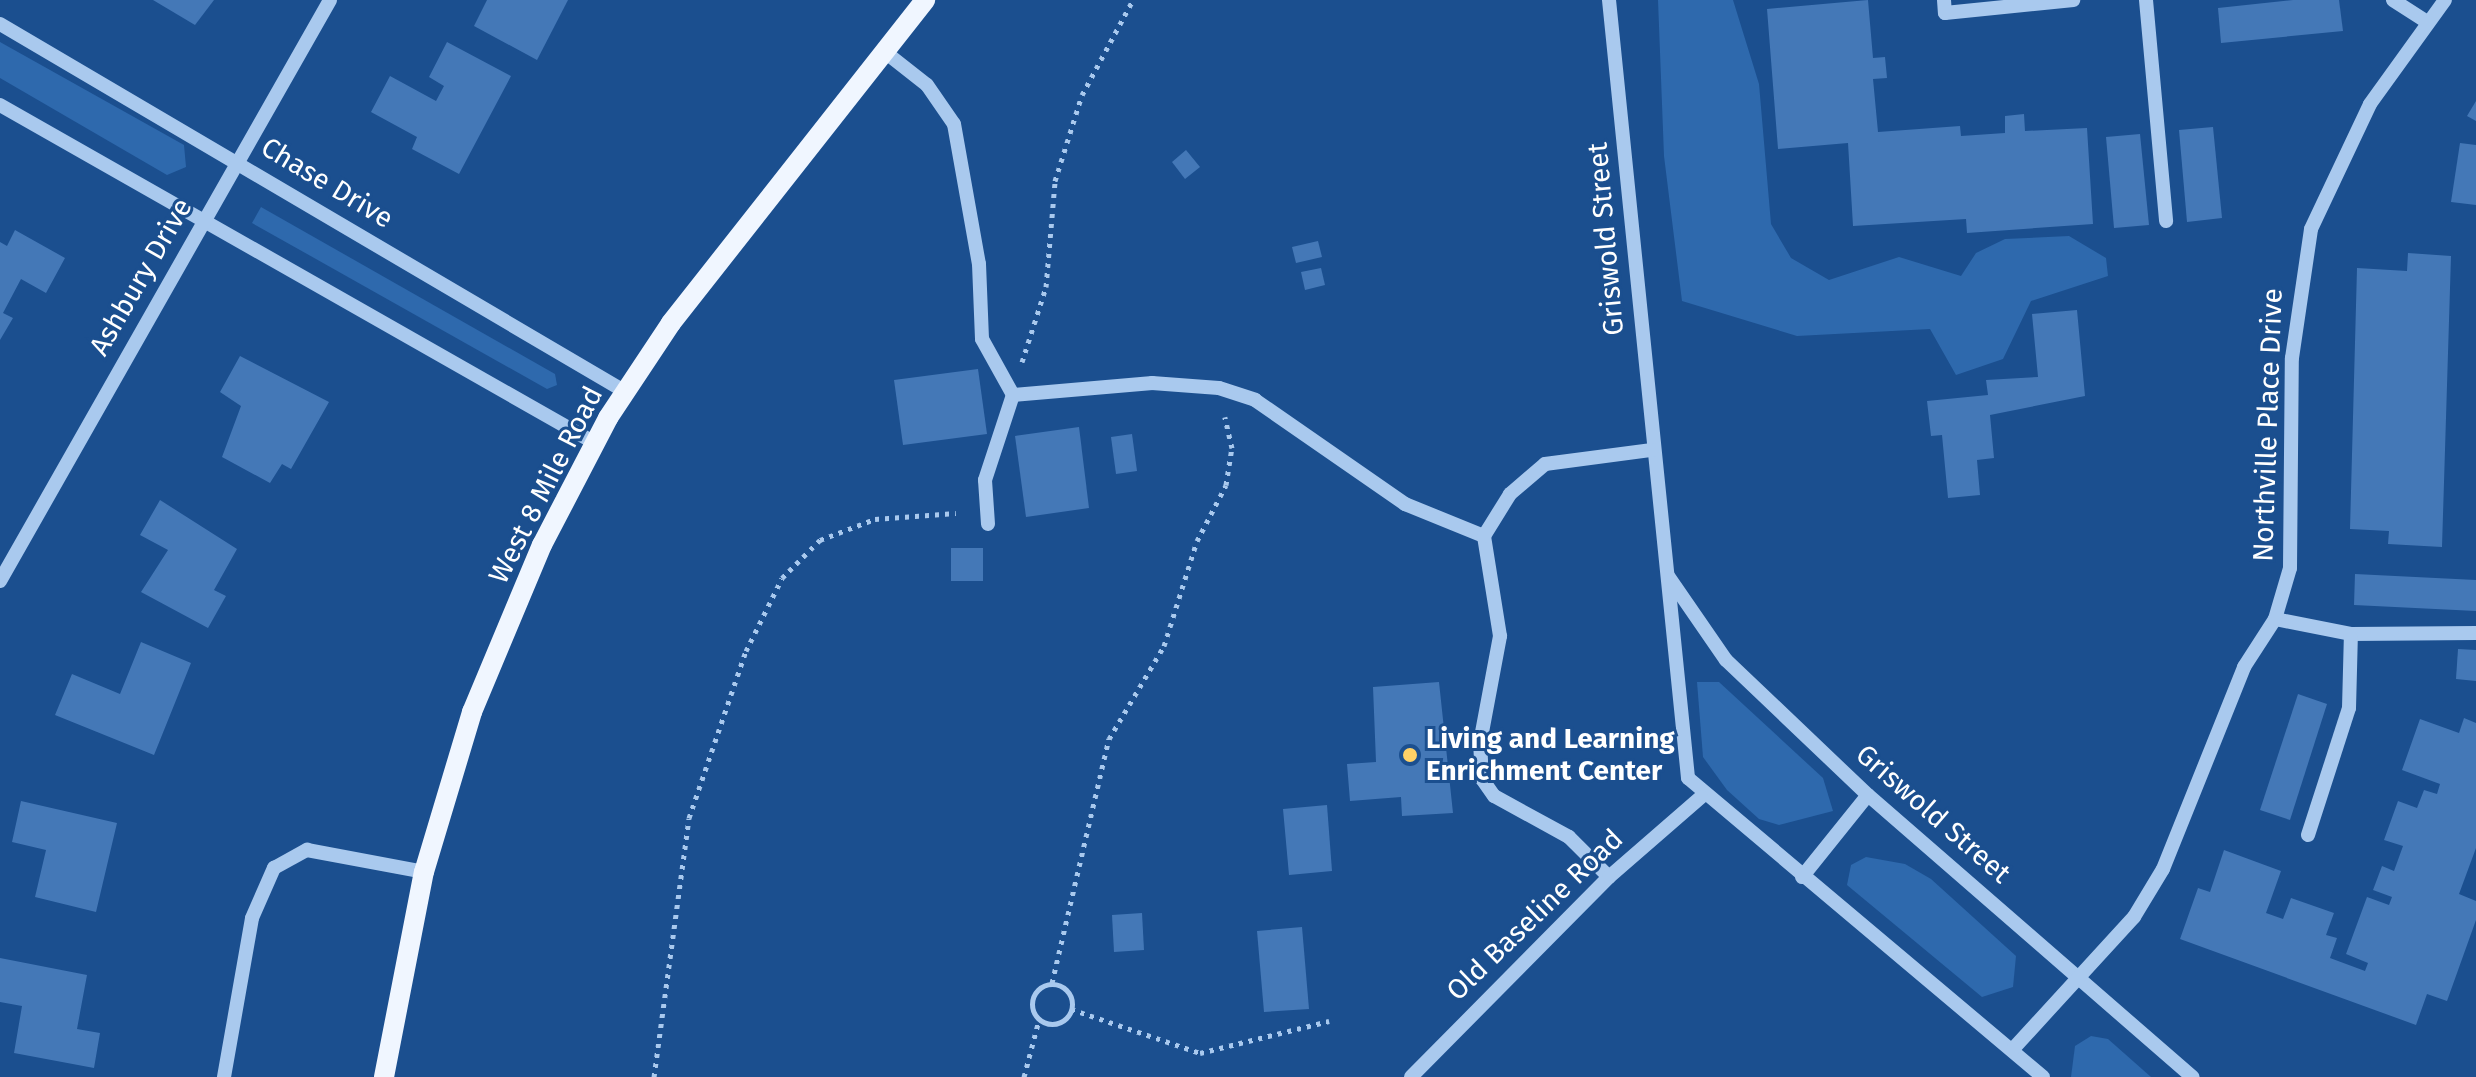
<!DOCTYPE html>
<style>
body{margin:0}
#map{position:relative;width:2476px;height:1077px;overflow:hidden;background:#1b4f8f;font-family:"Fira Sans",sans-serif}
div>[style]{position:absolute}
[style*='--x']{left:calc(var(--x)*1px);top:calc(var(--y)*1px);width:calc(var(--w)*1px);rotate:calc(var(--a)*1deg)}
.green>*{inset:0;background:#2e69ad}
.building>*{inset:0;background:#4478b7}
.path>*{height:5px;margin-top:-2.5px;transform-origin:0;background:repeating-linear-gradient(90deg,#a9c9ee 0 4px,transparent 0 10px)}
.path>.ring{margin:-2.5px;padding:0;box-sizing:content-box;background:none;border:5px solid #a9c9ee;border-radius:50%}
.minor>*{height:14px;margin:-7px;padding:0 7px;transform-origin:7px;border-radius:7px;background:#a9c9ee}
.major>*{height:20px;margin:-10px;padding:0 10px;transform-origin:10px;border-radius:10px;background:#f0f6ff}
.dots>*{width:22px;height:22px;translate:-50% -50%;box-sizing:border-box;border:4px solid #1b4f8f;border-radius:50%}
span{translate:-50% -50%;white-space:nowrap;text-align:center;line-height:1.15;-webkit-text-stroke:6px #1b4f8f;paint-order:stroke}
.street-label{font-size:28px;color:#fff}
.poi-label{font-size:28px;color:#fff;font-weight:700}
.left{translate:0 -50%;text-align:left}
</style>
<div id="map">
<div class="green">
<div style="clip-path:polygon(1658px 0,1733px 0,1759px 84px,1771px 224px,1791px 258px,1829px 280px,1899px 257px,1961px 276px,1976px 253px,2005px 239px,2069px 236px,2106px 258px,2108px 276px,2031px 301px,2003px 359px,1956px 375px,1930px 329px,1797px 336px,1682px 301px,1664px 156px)"></div>
<div style="clip-path:polygon(0 42px,184px 145px,186px 167px,167px 175px,0 78px)"></div>
<div style="clip-path:polygon(261px 207px,555px 374px,557px 385px,547px 389px,252px 223px)"></div>
<div style="clip-path:polygon(1697px 682px,1719px 682px,1823px 778px,1833px 811px,1779px 825px,1759px 819px,1727px 790px,1703px 757px)"></div>
<div style="clip-path:polygon(1866px 857px,1905px 864px,1931px 879px,2016px 956px,2013px 987px,1982px 997px,1847px 885px,1851px 865px)"></div>
<div style="clip-path:polygon(2091px 1036px,2108px 1039px,2151px 1077px,2071px 1077px,2075px 1046px)"></div>
</div>
<div class="building">
<div style="clip-path:polygon(153px 0,214px 0,195px 25px)"></div>
<div style="clip-path:polygon(487px 0,568px 0,537px 60px,474px 26px)"></div>
<div style="clip-path:polygon(1868px 0,1873px 58px,1885px 57px,1887px 78px,1873px 79px,1878px 132px,1960px 126px,1961px 136px,2005px 133px,2005px 116px,2024px 114px,2025px 131px,2087px 128px,2093px 224px,1967px 233px,1966px 219px,1853px 226px,1848px 143px,1778px 149px,1767px 9px)"></div>
<div style="clip-path:polygon(2293px 0,2339px 0,2343px 31px,2221px 43px,2218px 8px)"></div>
<div style="clip-path:polygon(447px 42px,511px 76px,459px 174px,412px 149px,417px 137px,371px 112px,390px 76px,436px 101px,444px 86px,429px 77px)"></div>
<div style="clip-path:polygon(2476px 101px,2476px 121px,2467px 116px)"></div>
<div style="clip-path:polygon(2213px 127px,2222px 218px,2187px 222px,2179px 130px)"></div>
<div style="clip-path:polygon(2140px 134px,2149px 225px,2114px 228px,2106px 137px)"></div>
<div style="clip-path:polygon(2460px 143px,2476px 145px,2476px 205px,2451px 202px)"></div>
<div style="clip-path:polygon(1186px 150px,1200px 167px,1185px 179px,1172px 162px)"></div>
<div style="clip-path:polygon(15px 230px,65px 258px,46px 293px,21px 279px,3px 313px,13px 318px,0 340px,0 242px,7px 246px)"></div>
<div style="clip-path:polygon(1318px 241px,1322px 257px,1296px 263px,1292px 247px)"></div>
<div style="clip-path:polygon(2408px 253px,2451px 256px,2442px 547px,2388px 544px,2389px 531px,2350px 529px,2357px 268px,2407px 271px)"></div>
<div style="clip-path:polygon(1321px 268px,1325px 285px,1305px 290px,1301px 272px)"></div>
<div style="clip-path:polygon(2077px 310px,2085px 396px,1990px 415px,1994px 458px,1977px 460px,1980px 495px,1948px 498px,1942px 435px,1931px 436px,1927px 401px,1988px 395px,1986px 380px,2038px 377px,2032px 314px)"></div>
<div style="clip-path:polygon(240px 356px,329px 402px,291px 469px,282px 464px,270px 483px,222px 457px,241px 406px,220px 392px)"></div>
<div style="clip-path:polygon(978px 369px,987px 434px,903px 445px,894px 380px)"></div>
<div style="clip-path:polygon(1079px 427px,1089px 508px,1026px 517px,1015px 436px)"></div>
<div style="clip-path:polygon(1132px 434px,1137px 471px,1116px 474px,1111px 437px)"></div>
<div style="clip-path:polygon(160px 500px,237px 549px,214px 590px,226px 596px,208px 628px,141px 592px,168px 550px,140px 535px)"></div>
<div style="clip-path:polygon(951px 548px,983px 548px,983px 581px,951px 581px)"></div>
<div style="clip-path:polygon(2355px 574px,2476px 580px,2476px 611px,2354px 605px)"></div>
<div style="clip-path:polygon(141px 642px,191px 663px,154px 755px,55px 715px,72px 674px,120px 694px)"></div>
<div style="clip-path:polygon(2458px 649px,2476px 650px,2476px 681px,2456px 679px)"></div>
<div style="clip-path:polygon(1439px 682px,1453px 813px,1402px 816px,1401px 797px,1350px 801px,1347px 764px,1376px 762px,1373px 687px)"></div>
<div style="clip-path:polygon(2298px 694px,2327px 704px,2290px 820px,2260px 810px)"></div>
<div style="clip-path:polygon(2464px 718px,2476px 723px,2476px 848px,2459px 894px,2476px 901px,2476px 920px,2447px 1001px,2427px 994px,2416px 1025px,2180px 939px,2198px 888px,2210px 892px,2224px 850px,2281px 871px,2266px 913px,2283px 919px,2291px 898px,2334px 913px,2326px 935px,2337px 938px,2330px 958px,2365px 971px,2368px 963px,2346px 954px,2367px 897px,2389px 905px,2392px 897px,2373px 890px,2382px 866px,2394px 871px,2403px 846px,2384px 840px,2398px 801px,2417px 808px,2424px 790px,2437px 794px,2440px 784px,2402px 770px,2420px 719px,2459px 733px)"></div>
<div style="clip-path:polygon(21px 801px,117px 823px,96px 912px,35px 897px,46px 850px,12px 842px)"></div>
<div style="clip-path:polygon(1327px 805px,1332px 871px,1289px 875px,1283px 809px)"></div>
<div style="clip-path:polygon(1142px 913px,1144px 950px,1114px 952px,1112px 915px)"></div>
<div style="clip-path:polygon(1302px 927px,1309px 1009px,1264px 1012px,1257px 931px)"></div>
<div style="clip-path:polygon(0 958px,87px 975px,77px 1029px,100px 1033px,94px 1068px,14px 1053px,22px 1006px,0 1002px)"></div>
</div>
<div class="path">
<div style="--x:1022;--y:362;--w:79;--a:-72.3"></div>
<div style="--x:1046;--y:287;--w:106;--a:-85.1"></div>
<div style="--x:1055;--y:181;--w:90;--a:-72.6"></div>
<div style="--x:1082;--y:95;--w:108;--a:-61.8"></div>
<div style="--x:1052;--y:983;--w:251;--a:-76.9"></div>
<div style="--x:1109;--y:739;--w:108;--a:-59.4"></div>
<div style="--x:1164;--y:646;--w:110;--a:-72.6"></div>
<div style="--x:1197;--y:541;--w:63;--a:-62.6"></div>
<div style="--x:1226;--y:485;--w:37;--a:-81"></div>
<div style="--x:1232;--y:448;--w:32;--a:-103"></div>
<div class="ring" style="left:1032px;top:984px;width:35px;height:35px"></div>
<div style="--x:1071;--y:1009;--w:136;--a:18.8"></div>
<div style="--x:1200;--y:1053;--w:133;--a:-13.9"></div>
<div style="--x:654;--y:1077;--w:261;--a:-82.3"></div>
<div style="--x:689;--y:818;--w:176;--a:-71.2"></div>
<div style="--x:746;--y:651;--w:81;--a:-63.7"></div>
<div style="--x:782;--y:578;--w:54;--a:-45"></div>
<div style="--x:820;--y:540;--w:59;--a:-20.9"></div>
<div style="--x:875;--y:519;--w:81;--a:-4.2"></div>
<div style="--x:1024;--y:1077;--w:59;--a:-75.3"></div>
</div>
<div class="minor">
<div style="--x:1609;--y:0;--w:782;--a:84.2"></div>
<div style="--x:1688;--y:778;--w:464;--a:40.1"></div>
<div style="--x:1944;--y:0;--w:13;--a:86"></div>
<div style="--x:1945;--y:13;--w:129;--a:-5.8"></div>
<div style="--x:2146;--y:0;--w:222;--a:84.8"></div>
<div style="--x:2393;--y:0;--w:40;--a:32.9"></div>
<div style="--x:0;--y:24;--w:724;--a:30.46"></div>
<div style="--x:885;--y:52;--w:53;--a:38.2"></div>
<div style="--x:927;--y:85;--w:47;--a:55.3"></div>
<div style="--x:954;--y:124;--w:142;--a:79.9"></div>
<div style="--x:979;--y:264;--w:75;--a:87.7"></div>
<div style="--x:982;--y:339;--w:64;--a:61"></div>
<div style="--x:0;--y:105;--w:684;--a:29.6"></div>
<div style="--x:988;--y:524;--w:44;--a:-93.9"></div>
<div style="--x:985;--y:480;--w:89;--a:-71.8"></div>
<div style="--x:1013;--y:395;--w:140;--a:-4.9"></div>
<div style="--x:1152;--y:383;--w:67;--a:4.3"></div>
<div style="--x:1219;--y:388;--w:38;--a:18"></div>
<div style="--x:1255;--y:400;--w:183;--a:34.7"></div>
<div style="--x:1405;--y:504;--w:85;--a:22.1"></div>
<div style="--x:1668;--y:576;--w:102;--a:55.4"></div>
<div style="--x:1726;--y:660;--w:196;--a:43.6"></div>
<div style="--x:1868;--y:795;--w:430;--a:41"></div>
<div style="--x:0;--y:581;--w:668;--a:-60.4"></div>
<div style="--x:2275;--y:619;--w:77;--a:11.2"></div>
<div style="--x:2351;--y:634;--w:125;--a:-0.5"></div>
<div style="--x:2308;--y:835;--w:133;--a:-72.1"></div>
<div style="--x:2349;--y:708;--w:74;--a:-88.5"></div>
<div style="--x:1609;--y:877;--w:57;--a:-135"></div>
<div style="--x:1569;--y:837;--w:85;--a:-151.3"></div>
<div style="--x:1494;--y:796;--w:21;--a:-125"></div>
<div style="--x:1482;--y:779;--w:36;--a:-93"></div>
<div style="--x:1480;--y:743;--w:109;--a:-79.4"></div>
<div style="--x:1500;--y:636;--w:101;--a:-99.1"></div>
<div style="--x:1484;--y:536;--w:49;--a:-58.2"></div>
<div style="--x:1510;--y:494;--w:46;--a:-40.6"></div>
<div style="--x:1545;--y:464;--w:108;--a:-7.5"></div>
<div style="--x:1802;--y:877;--w:105;--a:-51.2"></div>
<div style="--x:2013;--y:1049;--w:179;--a:-47.5"></div>
<div style="--x:2134;--y:917;--w:56;--a:-58.9"></div>
<div style="--x:2163;--y:869;--w:218;--a:-68.1"></div>
<div style="--x:2244;--y:667;--w:57;--a:-57.1"></div>
<div style="--x:2275;--y:619;--w:53;--a:-73.6"></div>
<div style="--x:2290;--y:568;--w:210;--a:-89.5"></div>
<div style="--x:2292;--y:358;--w:130;--a:-81.6"></div>
<div style="--x:2311;--y:229;--w:138;--a:-64.7"></div>
<div style="--x:2370;--y:104;--w:128;--a:-54.2"></div>
<div style="--x:224;--y:1077;--w:161;--a:-80"></div>
<div style="--x:252;--y:918;--w:55;--a:-66.3"></div>
<div style="--x:274;--y:868;--w:38;--a:-29"></div>
<div style="--x:307;--y:850;--w:119;--a:10.6"></div>
<div style="--x:1411;--y:1077;--w:281;--a:-45.3"></div>
<div style="--x:1609;--y:877;--w:122;--a:-41"></div>
</div>
<div class="major">
<div style="--x:384;--y:1077;--w:209;--a:-79"></div>
<div style="--x:424;--y:872;--w:167;--a:-73.3"></div>
<div style="--x:472;--y:712;--w:181;--a:-67.3"></div>
<div style="--x:542;--y:545;--w:143;--a:-62.5"></div>
<div style="--x:608;--y:418;--w:114;--a:-56.4"></div>
<div style="--x:671;--y:323;--w:411;--a:-51.8"></div>
</div>
<div class="dots">
<div style="left:1410px;top:755px;background:#ffd166"></div>
</div>
<div class="street-label">
<span style="left:327px;top:183px;rotate:31deg">Chase Drive</span>
<span style="left:1606px;top:239px;rotate:-95deg">Griswold Street</span>
<span style="left:141px;top:277px;rotate:-60deg">Ashbury Drive</span>
<span style="left:2268px;top:425px;rotate:-88deg">Northville Place Drive</span>
<span style="left:546px;top:485px;rotate:-63deg">West 8 Mile Road</span>
<span style="left:1933px;top:814px;rotate:41deg">Griswold Street</span>
<span style="left:1535px;top:915px;rotate:-44deg">Old Baseline Road</span>
</div>
<div class="poi-label">
<span class="left" style="left:1426px;top:755px">Living and Learning<br>Enrichment Center</span>
</div>
</div>
